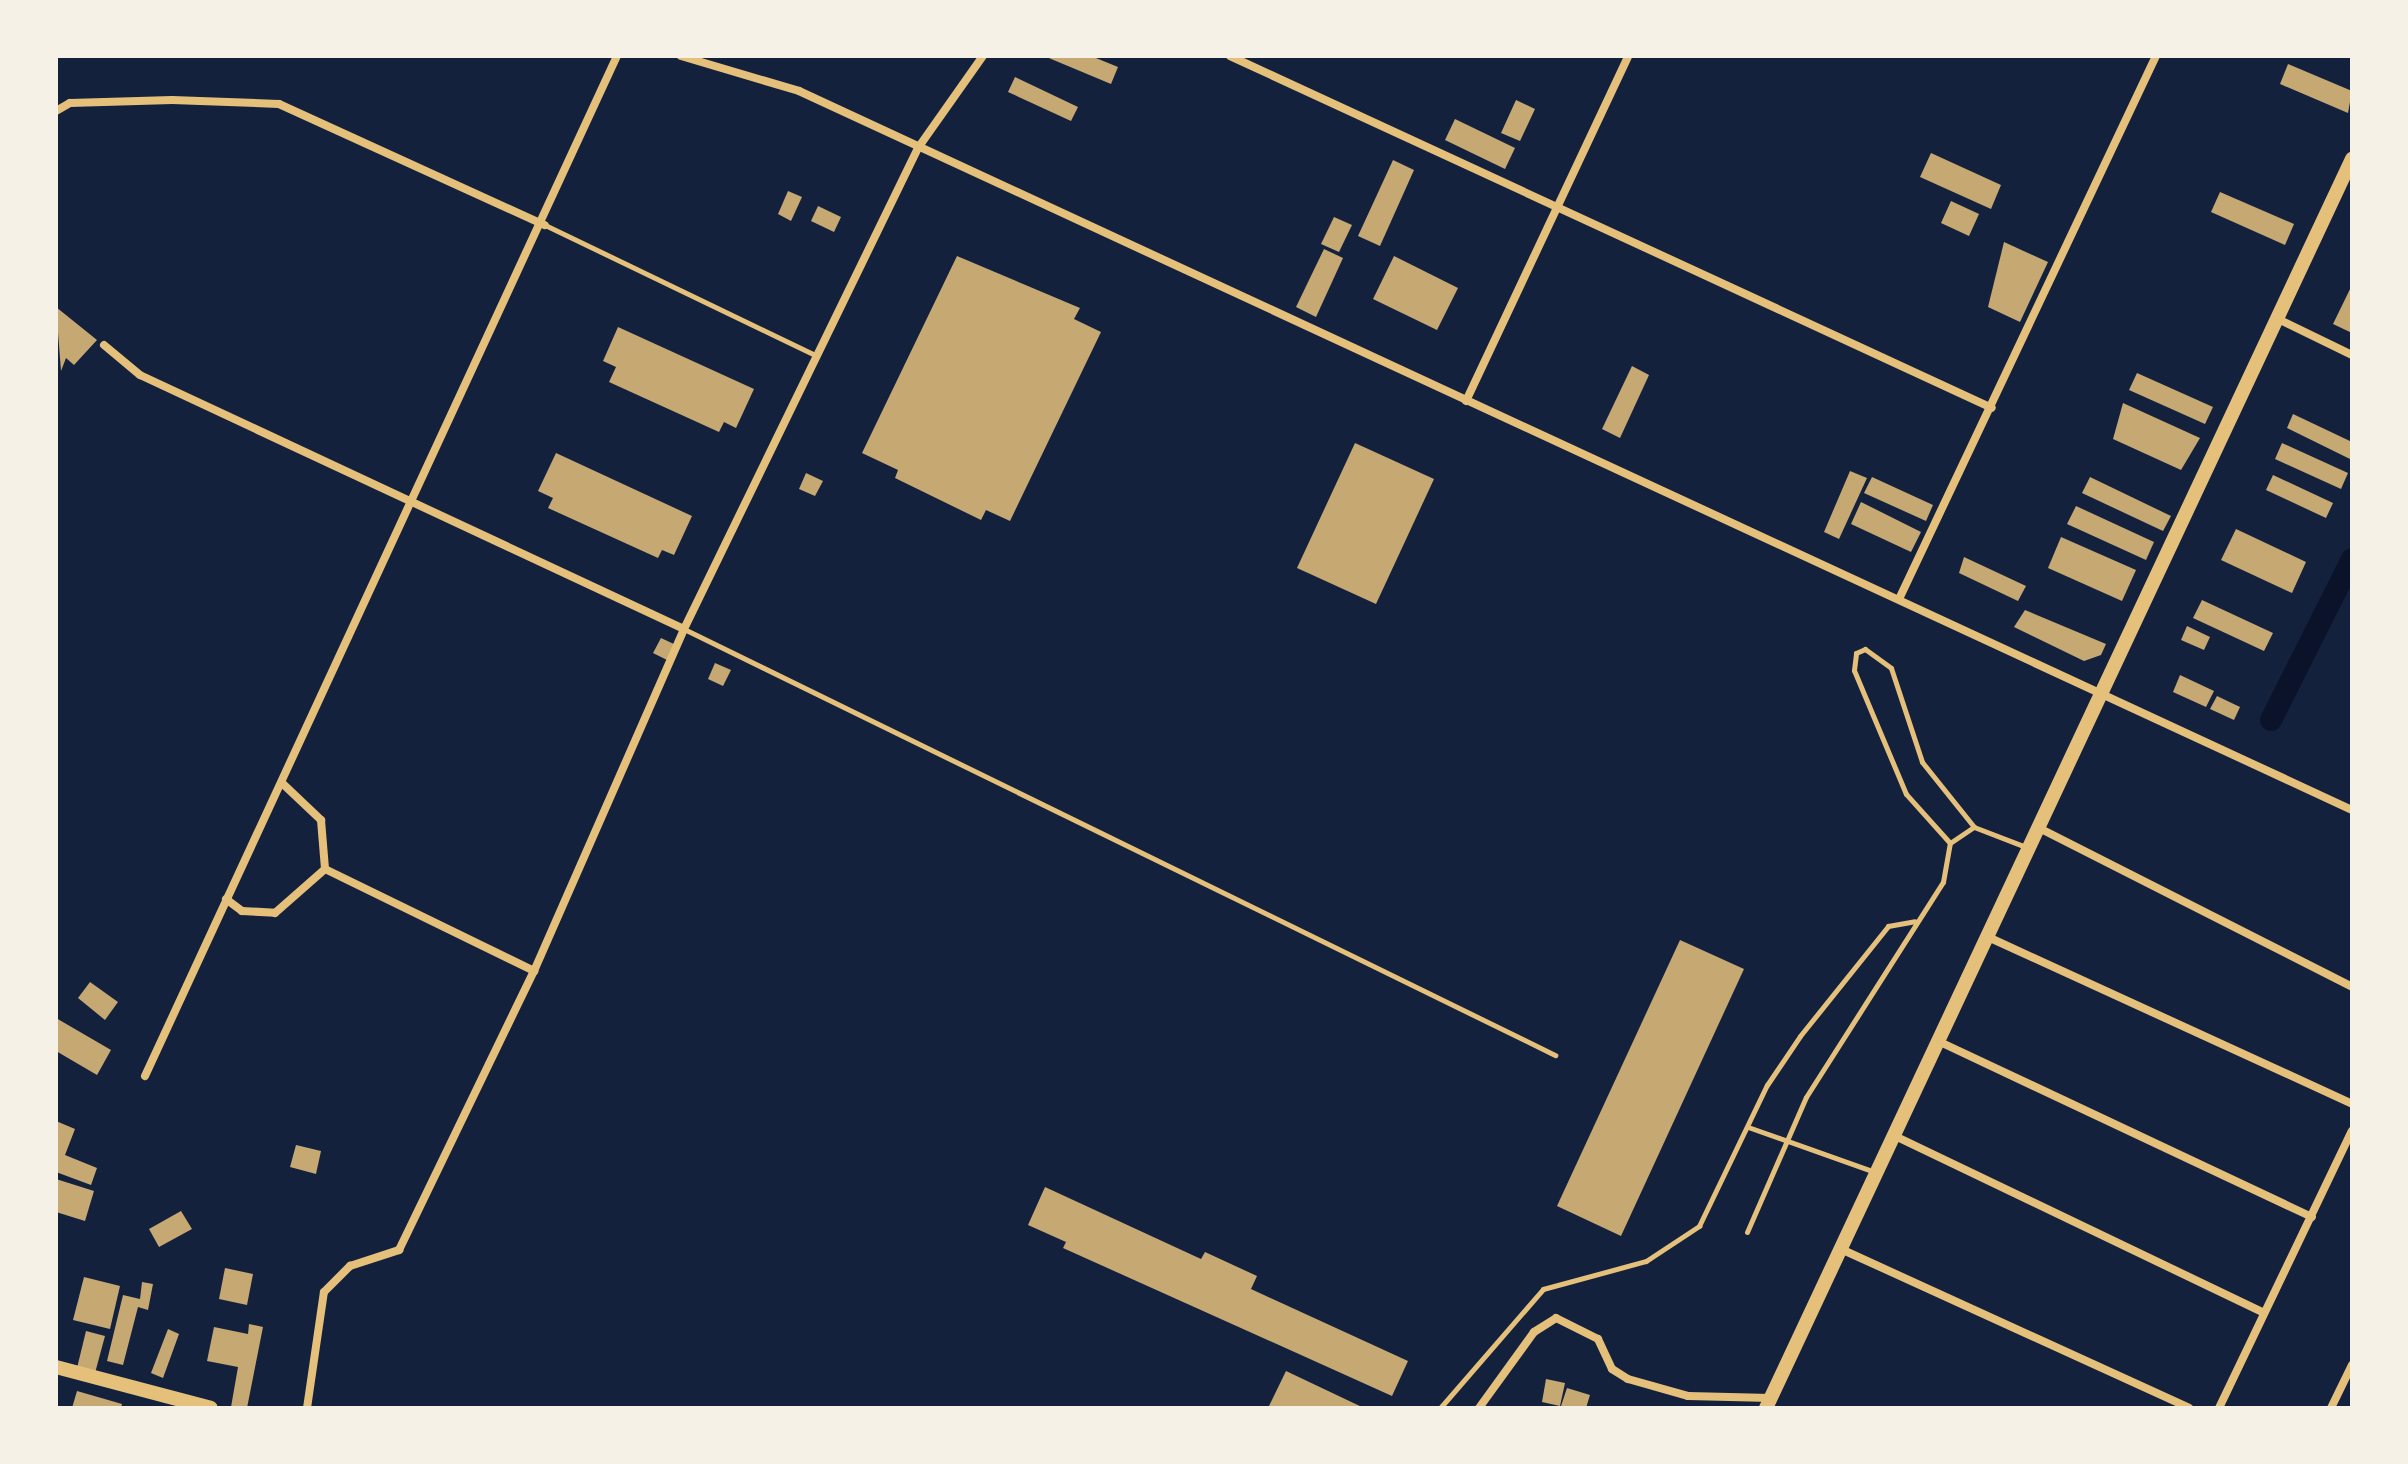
<!DOCTYPE html>
<style>
body{margin:0}
#map{position:relative;width:2408px;height:1464px;overflow:hidden;background:#14213d;font-family:Bitter,serif}
div>[style]{position:absolute}
[style*='--x']{left:calc(var(--x)*1px);top:calc(var(--y)*1px);width:calc(var(--w)*1px);rotate:calc(var(--a)*1deg)}
.canal>*{height:22px;margin:-11px;padding:0 11px;transform-origin:11px;border-radius:11px;background:#0b132b}
.building>*{inset:0;background:#c6a872}
.service>*{height:5px;margin:-2.5px;padding:0 2.5px;transform-origin:2.5px;border-radius:2.5px;background:#e5c07b}
.minor>*{height:8px;margin:-4px;padding:0 4px;transform-origin:4px;border-radius:4px;background:#e5c07b}
.tertiary>*{height:14px;margin:-7px;padding:0 7px;transform-origin:7px;border-radius:7px;background:#e5c07b}
span{translate:-50% -50%;white-space:nowrap;text-align:center;line-height:1.15;-webkit-text-stroke:8px #f6f1e7;paint-order:stroke}
.frame{position:absolute;inset:0;border:58px solid #f6f1e7;pointer-events:none}
</style>
<div id="map">
<div class="canal">
<div style="--x:2271;--y:720;--w:180;--a:-63.3"></div>
</div>
<div class="building">
<div style="clip-path:polygon(1044px 56px,1091px 56px,1118px 67px,1111px 84px)"></div>
<div style="clip-path:polygon(2288px 64px,2352px 91px,2348px 113px,2280px 84px)"></div>
<div style="clip-path:polygon(1015px 77px,1078px 107px,1071px 121px,1008px 92px)"></div>
<div style="clip-path:polygon(1516px 100px,1535px 109px,1520px 141px,1501px 133px)"></div>
<div style="clip-path:polygon(1455px 119px,1515px 148px,1505px 169px,1445px 140px)"></div>
<div style="clip-path:polygon(1931px 153px,2001px 185px,1991px 209px,1920px 177px)"></div>
<div style="clip-path:polygon(1393px 160px,1414px 170px,1380px 246px,1358px 236px)"></div>
<div style="clip-path:polygon(788px 191px,802px 197px,791px 221px,778px 214px)"></div>
<div style="clip-path:polygon(2220px 192px,2294px 224px,2285px 245px,2211px 212px)"></div>
<div style="clip-path:polygon(1951px 201px,1979px 214px,1969px 236px,1941px 223px)"></div>
<div style="clip-path:polygon(818px 206px,841px 217px,834px 232px,811px 221px)"></div>
<div style="clip-path:polygon(1334px 217px,1352px 225px,1339px 252px,1321px 244px)"></div>
<div style="clip-path:polygon(2004px 242px,2048px 262px,2020px 322px,1988px 307px)"></div>
<div style="clip-path:polygon(1324px 249px,1343px 258px,1316px 317px,1296px 307px)"></div>
<div style="clip-path:polygon(957px 256px,1080px 308px,1074px 319px,1101px 332px,1010px 521px,986px 510px,981px 520px,895px 478px,898px 470px,862px 453px)"></div>
<div style="clip-path:polygon(1394px 256px,1458px 288px,1437px 330px,1373px 299px)"></div>
<div style="clip-path:polygon(2352px 285px,2352px 333px,2333px 324px)"></div>
<div style="clip-path:polygon(56px 307px,97px 340px,74px 365px,66px 358px,61px 371px)"></div>
<div style="clip-path:polygon(618px 327px,754px 389px,736px 428px,724px 422px,719px 432px,609px 382px,616px 367px,603px 361px)"></div>
<div style="clip-path:polygon(1632px 366px,1649px 375px,1620px 438px,1602px 429px)"></div>
<div style="clip-path:polygon(2137px 373px,2213px 407px,2205px 424px,2129px 390px)"></div>
<div style="clip-path:polygon(2123px 403px,2200px 438px,2181px 470px,2113px 439px)"></div>
<div style="clip-path:polygon(2293px 414px,2352px 442px,2352px 460px,2287px 428px)"></div>
<div style="clip-path:polygon(1355px 443px,1434px 479px,1376px 604px,1297px 568px)"></div>
<div style="clip-path:polygon(2282px 443px,2348px 473px,2341px 489px,2275px 459px)"></div>
<div style="clip-path:polygon(556px 453px,692px 516px,674px 555px,662px 550px,658px 558px,548px 508px,553px 498px,538px 491px)"></div>
<div style="clip-path:polygon(1850px 471px,1867px 478px,1839px 539px,1824px 532px)"></div>
<div style="clip-path:polygon(806px 473px,823px 481px,815px 496px,799px 489px)"></div>
<div style="clip-path:polygon(2273px 475px,2333px 503px,2326px 518px,2266px 490px)"></div>
<div style="clip-path:polygon(1872px 477px,1933px 505px,1926px 521px,1864px 493px)"></div>
<div style="clip-path:polygon(2090px 477px,2171px 516px,2163px 531px,2082px 493px)"></div>
<div style="clip-path:polygon(1861px 502px,1921px 532px,1911px 552px,1851px 524px)"></div>
<div style="clip-path:polygon(2076px 506px,2154px 542px,2146px 560px,2067px 524px)"></div>
<div style="clip-path:polygon(2236px 529px,2306px 562px,2292px 593px,2221px 560px)"></div>
<div style="clip-path:polygon(2061px 537px,2136px 570px,2122px 601px,2048px 568px)"></div>
<div style="clip-path:polygon(1964px 557px,2026px 586px,2018px 601px,1959px 573px)"></div>
<div style="clip-path:polygon(2202px 600px,2273px 633px,2264px 651px,2193px 618px)"></div>
<div style="clip-path:polygon(2025px 610px,2106px 644px,2101px 655px,2084px 661px,2014px 627px)"></div>
<div style="clip-path:polygon(2187px 626px,2210px 637px,2204px 650px,2181px 640px)"></div>
<div style="clip-path:polygon(661px 638px,676px 645px,669px 661px,653px 653px)"></div>
<div style="clip-path:polygon(715px 663px,731px 670px,723px 686px,708px 679px)"></div>
<div style="clip-path:polygon(2180px 675px,2214px 691px,2206px 707px,2173px 692px)"></div>
<div style="clip-path:polygon(2217px 696px,2240px 707px,2234px 720px,2210px 709px)"></div>
<div style="clip-path:polygon(1680px 940px,1744px 969px,1621px 1236px,1557px 1206px)"></div>
<div style="clip-path:polygon(90px 982px,118px 1002px,105px 1020px,78px 998px)"></div>
<div style="clip-path:polygon(56px 1018px,111px 1050px,97px 1075px,56px 1051px)"></div>
<div style="clip-path:polygon(56px 1121px,75px 1129px,65px 1155px,97px 1168px,91px 1185px,56px 1172px)"></div>
<div style="clip-path:polygon(296px 1145px,321px 1151px,316px 1174px,290px 1167px)"></div>
<div style="clip-path:polygon(56px 1179px,94px 1191px,85px 1221px,56px 1212px)"></div>
<div style="clip-path:polygon(1045px 1187px,1201px 1259px,1205px 1252px,1257px 1276px,1251px 1289px,1408px 1361px,1392px 1396px,1063px 1248px,1066px 1242px,1028px 1225px)"></div>
<div style="clip-path:polygon(181px 1211px,192px 1229px,159px 1247px,149px 1229px)"></div>
<div style="clip-path:polygon(225px 1268px,253px 1274px,247px 1305px,219px 1299px)"></div>
<div style="clip-path:polygon(84px 1277px,120px 1286px,110px 1329px,73px 1320px)"></div>
<div style="clip-path:polygon(142px 1282px,153px 1284px,148px 1310px,138px 1307px,123px 1365px,107px 1361px,123px 1295px,140px 1299px)"></div>
<div style="clip-path:polygon(249px 1324px,263px 1327px,247px 1408px,231px 1407px,238px 1367px,207px 1361px,214px 1327px,248px 1334px)"></div>
<div style="clip-path:polygon(168px 1329px,179px 1334px,163px 1378px,151px 1373px)"></div>
<div style="clip-path:polygon(86px 1331px,105px 1336px,95px 1373px,77px 1368px)"></div>
<div style="clip-path:polygon(1286px 1371px,1364px 1408px,1268px 1408px)"></div>
<div style="clip-path:polygon(1546px 1379px,1565px 1383px,1560px 1406px,1542px 1402px)"></div>
<div style="clip-path:polygon(1567px 1388px,1590px 1395px,1586px 1408px,1561px 1406px)"></div>
<div style="clip-path:polygon(77px 1391px,122px 1404px,121px 1408px,72px 1408px)"></div>
</div>
<div class="service">
<div style="--x:545;--y:225;--w:302;--a:25.7"></div>
<div style="--x:684;--y:629;--w:970;--a:26.06"></div>
<div style="--x:1950;--y:843;--w:66;--a:-131.9"></div>
<div style="--x:1906;--y:794;--w:134;--a:-112.8"></div>
<div style="--x:1854;--y:670;--w:17;--a:-83"></div>
<div style="--x:1856;--y:653;--w:10;--a:-24"></div>
<div style="--x:1865;--y:649;--w:32;--a:36"></div>
<div style="--x:1891;--y:668;--w:99;--a:71.7"></div>
<div style="--x:1922;--y:762;--w:83;--a:51.3"></div>
<div style="--x:1748;--y:1127;--w:135;--a:19.5"></div>
<div style="--x:1747;--y:1232;--w:147;--a:-66.4"></div>
<div style="--x:1806;--y:1097;--w:255;--a:-57.5"></div>
<div style="--x:1943;--y:882;--w:40;--a:-80"></div>
<div style="--x:1950;--y:843;--w:29;--a:-34"></div>
<div style="--x:1974;--y:827;--w:56;--a:21"></div>
<div style="--x:1440;--y:1408;--w:157;--a:-49.1"></div>
<div style="--x:1543;--y:1289;--w:107;--a:-15.2"></div>
<div style="--x:1646;--y:1261;--w:64;--a:-33.4"></div>
<div style="--x:1699;--y:1226;--w:157;--a:-64.3"></div>
<div style="--x:1767;--y:1085;--w:59;--a:-56"></div>
<div style="--x:1800;--y:1036;--w:141;--a:-51.3"></div>
<div style="--x:1888;--y:926;--w:27;--a:-10"></div>
</div>
<div class="minor">
<div style="--x:681;--y:56;--w:123;--a:16.5"></div>
<div style="--x:799;--y:91;--w:1711;--a:24.84"></div>
<div style="--x:1230;--y:56;--w:839;--a:24.79"></div>
<div style="--x:56;--y:111;--w:16;--a:-30"></div>
<div style="--x:70;--y:103;--w:102;--a:-1.7"></div>
<div style="--x:172;--y:100;--w:107;--a:2.1"></div>
<div style="--x:279;--y:104;--w:292;--a:24.5"></div>
<div style="--x:2278;--y:319;--w:82;--a:25.9"></div>
<div style="--x:104;--y:345;--w:47;--a:39.8"></div>
<div style="--x:140;--y:375;--w:600;--a:25.03"></div>
<div style="--x:1466;--y:401;--w:381;--a:-64.8"></div>
<div style="--x:1900;--y:597;--w:599;--a:-64.68"></div>
<div style="--x:282;--y:783;--w:54;--a:43.5"></div>
<div style="--x:321;--y:820;--w:49;--a:85.3"></div>
<div style="--x:2041;--y:829;--w:349;--a:26.9"></div>
<div style="--x:226;--y:899;--w:20;--a:37"></div>
<div style="--x:242;--y:911;--w:33;--a:3"></div>
<div style="--x:275;--y:913;--w:67;--a:-41.3"></div>
<div style="--x:325;--y:869;--w:233;--a:26"></div>
<div style="--x:1988;--y:937;--w:400;--a:24.6"></div>
<div style="--x:1940;--y:1042;--w:411;--a:25.2"></div>
<div style="--x:145;--y:1076;--w:1124;--a:-65.17"></div>
<div style="--x:1897;--y:1137;--w:407;--a:25.6"></div>
<div style="--x:1843;--y:1250;--w:380;--a:24.5"></div>
<div style="--x:307;--y:1408;--w:117;--a:-81.7"></div>
<div style="--x:324;--y:1292;--w:37;--a:-45"></div>
<div style="--x:350;--y:1266;--w:52;--a:-18.1"></div>
<div style="--x:399;--y:1250;--w:310;--a:-64.2"></div>
<div style="--x:534;--y:971;--w:373;--a:-66.3"></div>
<div style="--x:684;--y:629;--w:535;--a:-64.06"></div>
<div style="--x:918;--y:148;--w:113;--a:-54.8"></div>
<div style="--x:1479;--y:1408;--w:94;--a:-54.1"></div>
<div style="--x:1534;--y:1332;--w:26;--a:-32"></div>
<div style="--x:1556;--y:1318;--w:47;--a:26.6"></div>
<div style="--x:1598;--y:1339;--w:33;--a:65"></div>
<div style="--x:1612;--y:1369;--w:19;--a:32"></div>
<div style="--x:1628;--y:1379;--w:62;--a:15.8"></div>
<div style="--x:1688;--y:1396;--w:83;--a:1.4"></div>
<div style="--x:2219;--y:1408;--w:307;--a:-64.4"></div>
<div style="--x:2331;--y:1408;--w:48;--a:-64"></div>
</div>
<div class="tertiary">
<div style="--x:56;--y:1367;--w:160;--a:14.8"></div>
<div style="--x:1766;--y:1408;--w:1380;--a:-64.87"></div>
</div>
<div class="frame"></div>
</div>
